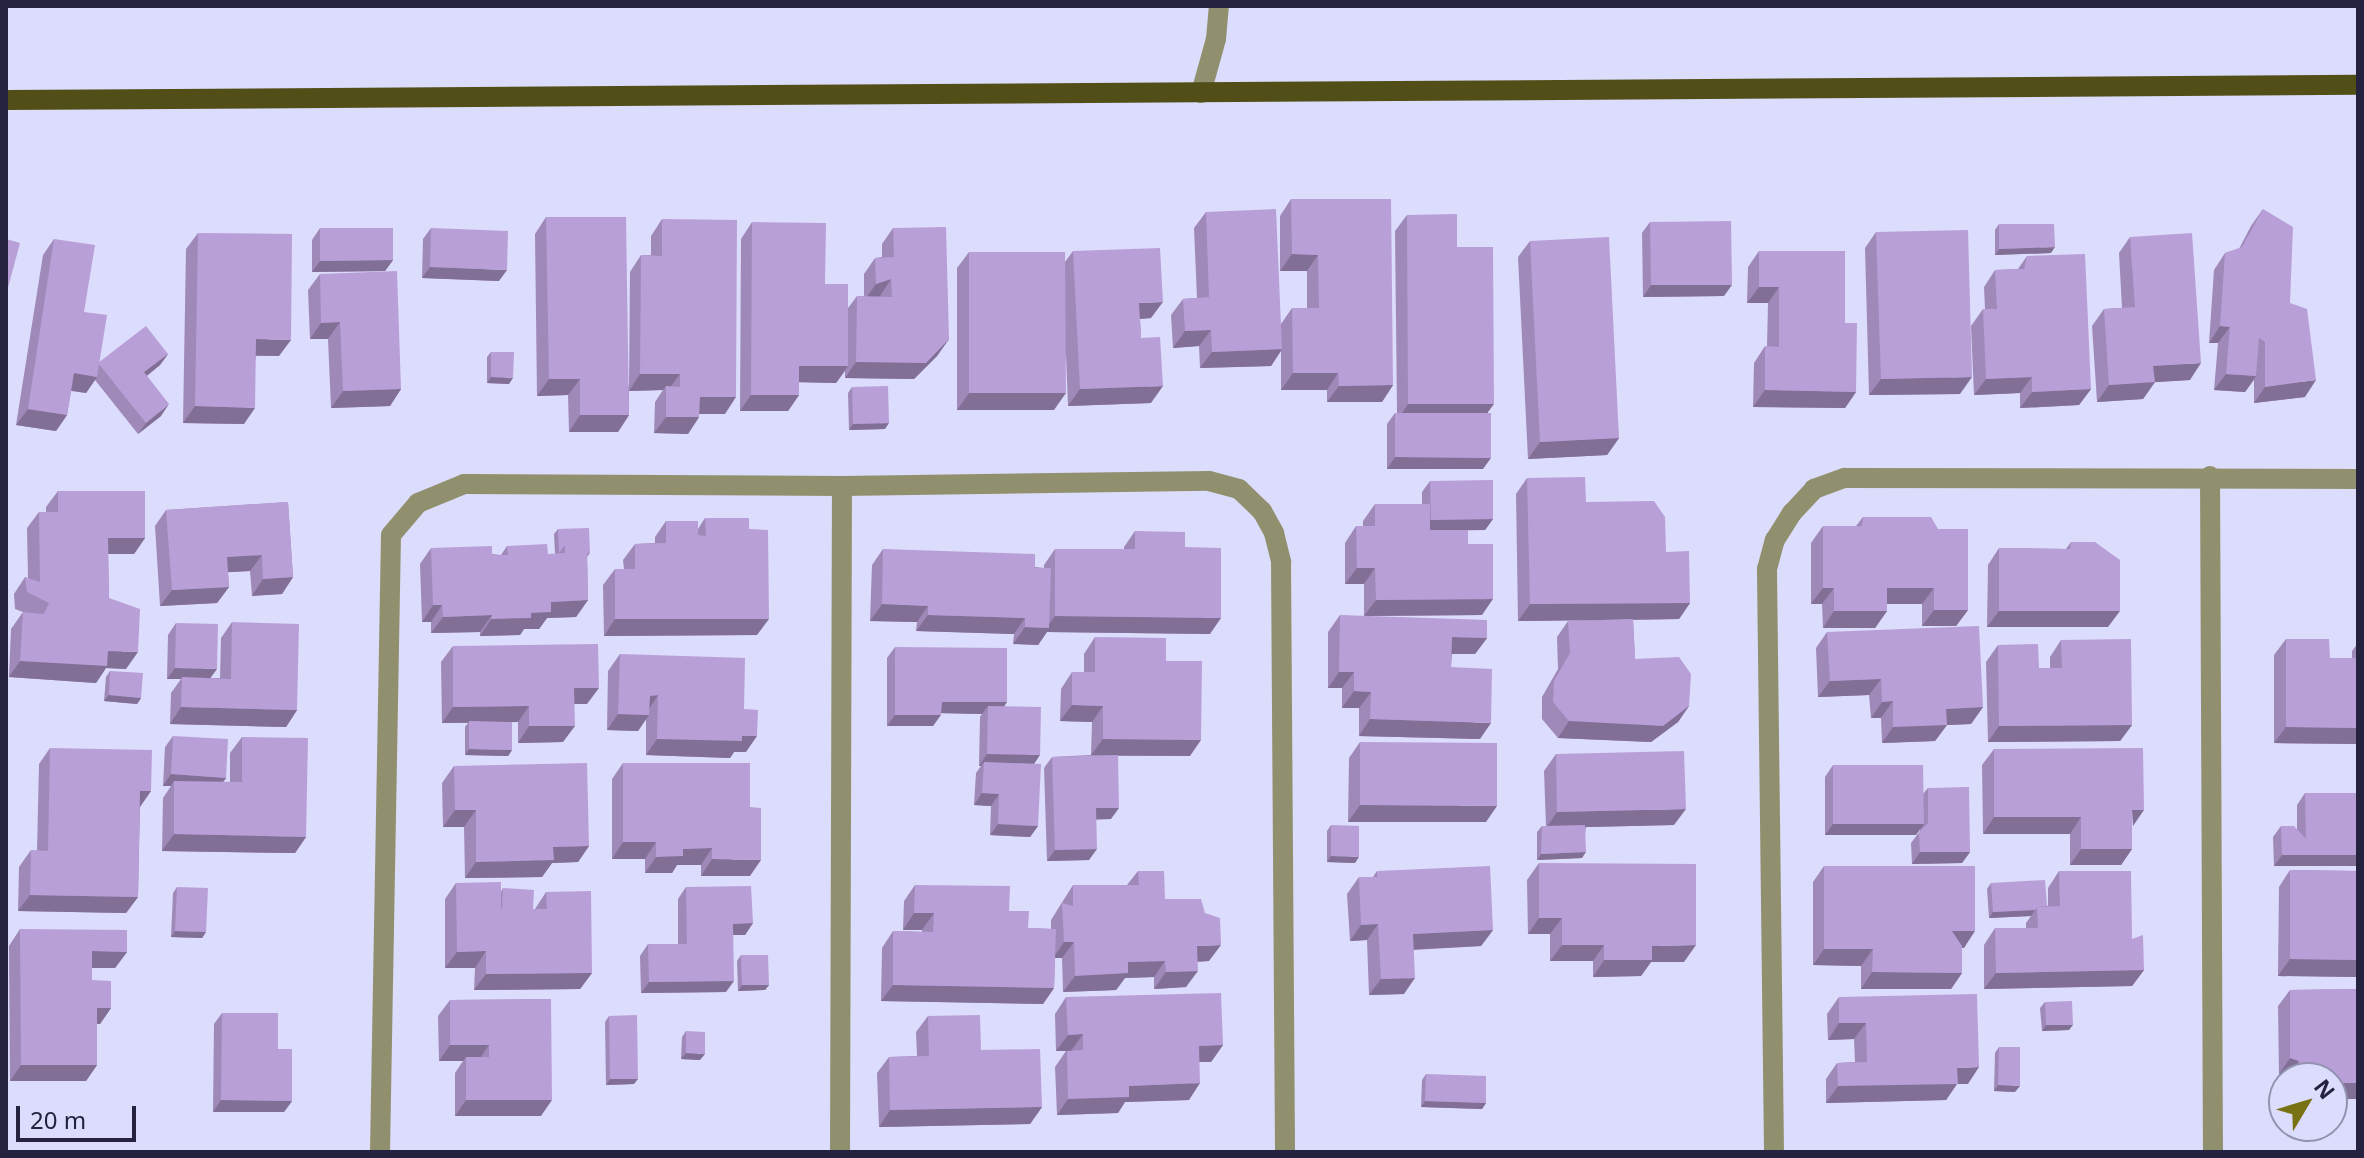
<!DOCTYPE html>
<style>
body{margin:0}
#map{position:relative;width:2364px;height:1158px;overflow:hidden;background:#dcdcfc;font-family:"Noto Sans",sans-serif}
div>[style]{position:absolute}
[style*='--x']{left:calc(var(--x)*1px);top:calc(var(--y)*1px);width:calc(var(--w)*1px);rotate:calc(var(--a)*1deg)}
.minor>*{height:20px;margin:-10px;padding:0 10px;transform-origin:10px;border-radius:10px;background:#91906e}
.major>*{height:20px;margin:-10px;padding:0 10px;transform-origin:10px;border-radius:10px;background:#514e18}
.wall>*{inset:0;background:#9f89b9}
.shaded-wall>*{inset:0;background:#826f96}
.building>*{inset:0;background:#b99fd7}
span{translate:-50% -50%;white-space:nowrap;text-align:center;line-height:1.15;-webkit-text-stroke:8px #dcdcfc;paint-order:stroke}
.frame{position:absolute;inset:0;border:8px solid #252240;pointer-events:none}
.north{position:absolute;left:2268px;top:1062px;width:80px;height:80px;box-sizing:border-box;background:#dcdcfc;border:2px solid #9392b1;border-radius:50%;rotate:52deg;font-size:22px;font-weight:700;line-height:32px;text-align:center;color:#252240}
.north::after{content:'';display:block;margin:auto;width:28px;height:36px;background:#787214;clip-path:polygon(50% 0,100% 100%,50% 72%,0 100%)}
.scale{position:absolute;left:16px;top:1106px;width:120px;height:36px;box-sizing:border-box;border:4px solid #252240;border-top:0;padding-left:10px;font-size:24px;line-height:28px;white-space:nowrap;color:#252240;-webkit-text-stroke:6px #dcdcfc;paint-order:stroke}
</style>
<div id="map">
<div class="minor">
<div style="--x:1201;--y:93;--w:56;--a:-74.5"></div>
<div style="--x:1216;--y:39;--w:33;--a:-85"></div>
<div style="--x:2210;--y:476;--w:676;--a:89.75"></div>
<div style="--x:380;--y:1152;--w:617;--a:-88.98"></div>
<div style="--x:391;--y:535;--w:42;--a:-49.8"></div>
<div style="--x:418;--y:503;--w:50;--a:-22.4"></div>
<div style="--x:464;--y:484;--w:378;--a:0.3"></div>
<div style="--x:842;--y:486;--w:367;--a:-0.8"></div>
<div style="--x:1209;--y:481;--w:31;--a:15"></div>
<div style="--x:1239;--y:489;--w:32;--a:44"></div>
<div style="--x:1262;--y:511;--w:25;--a:61"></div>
<div style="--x:1274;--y:533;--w:30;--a:76"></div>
<div style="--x:1281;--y:562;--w:590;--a:89.61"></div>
<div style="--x:840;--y:1152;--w:666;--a:-89.83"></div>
<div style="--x:1774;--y:1152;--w:583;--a:-90.69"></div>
<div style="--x:1767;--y:569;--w:30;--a:-75"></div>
<div style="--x:1775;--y:540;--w:32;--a:-58"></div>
<div style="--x:1792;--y:513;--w:33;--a:-47"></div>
<div style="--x:1814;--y:489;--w:33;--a:-20"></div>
<div style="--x:1845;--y:478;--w:513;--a:0.11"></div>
</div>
<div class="major">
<div style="--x:6;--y:100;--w:2352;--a:-0.37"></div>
</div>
<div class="wall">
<div style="clip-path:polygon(1291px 199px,1393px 385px,1382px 402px,1327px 402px,1327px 390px,1281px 390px,1281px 351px,1271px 366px,1200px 368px,1199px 346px,1173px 348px,1171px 315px,1183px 299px,1197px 298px,1194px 228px,1206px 212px,1281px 324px,1292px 308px,1307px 308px,1307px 271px,1280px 271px,1280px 216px)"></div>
<div style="clip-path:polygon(2263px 209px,2290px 303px,2305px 397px,2254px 403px,2254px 380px,2245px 392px,2214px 390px,2218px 343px,2209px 343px,2214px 270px,2225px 253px,2239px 249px,2251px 226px)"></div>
<div style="clip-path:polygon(1407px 215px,1457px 247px,1488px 413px,1483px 469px,1387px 469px,1387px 424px,1395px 413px,1397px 413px,1395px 231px)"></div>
<div style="clip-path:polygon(546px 217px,629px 387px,630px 272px,641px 255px,651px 255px,651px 236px,662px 219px,725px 414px,699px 414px,699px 417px,688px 434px,654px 433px,655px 402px,663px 390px,629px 391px,629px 415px,618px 432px,569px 432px,568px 395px,537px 396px,535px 234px)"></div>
<div style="clip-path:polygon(752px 222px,825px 284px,848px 308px,857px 296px,864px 296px,864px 274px,875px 258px,882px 257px,882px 244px,893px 228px,949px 339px,937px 356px,914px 379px,845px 378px,845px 371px,836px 383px,799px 382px,799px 395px,788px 411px,740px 411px,741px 239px)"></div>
<div style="clip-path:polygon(1650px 222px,1724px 296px,1643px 297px,1642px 233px)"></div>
<div style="clip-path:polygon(1999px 224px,2051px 253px,1995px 255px,1995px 230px)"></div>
<div style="clip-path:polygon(320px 228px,393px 260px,385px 271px,312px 272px,312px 240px)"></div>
<div style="clip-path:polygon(431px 228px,499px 281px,422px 278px,423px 239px)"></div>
<div style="clip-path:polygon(1876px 232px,1960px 394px,1869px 395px,1865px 248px)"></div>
<div style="clip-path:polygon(198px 233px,279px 356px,256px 356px,244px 424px,183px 423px,186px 249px)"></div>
<div style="clip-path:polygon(2130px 237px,2190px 380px,2155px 382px,2143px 399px,2097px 402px,2092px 326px,2104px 309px,2122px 308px,2119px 253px)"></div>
<div style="clip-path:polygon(54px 239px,84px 312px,99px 362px,168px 354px,160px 365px,147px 376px,161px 416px,138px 434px,95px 380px,86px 393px,71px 391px,67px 415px,56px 431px,16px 425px,43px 255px)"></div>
<div style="clip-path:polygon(1530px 241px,1619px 438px,1607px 455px,1528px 459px,1518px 257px)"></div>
<div style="clip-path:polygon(1073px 251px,1151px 318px,1140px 319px,1141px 338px,1151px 403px,1068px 406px,1066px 355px,1054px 410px,957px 410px,957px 268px,969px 252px,1065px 262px)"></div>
<div style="clip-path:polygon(1759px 251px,1845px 323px,1856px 392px,1845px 408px,1753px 407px,1754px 363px,1765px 346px,1767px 347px,1768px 303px,1747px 303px,1748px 267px)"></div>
<div style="clip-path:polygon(2027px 256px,2091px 389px,2079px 405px,2020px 408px,2020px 393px,1974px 395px,1971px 326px,1983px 309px,1985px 309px,1984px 287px,1995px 270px,2018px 269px)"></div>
<div style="clip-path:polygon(320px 274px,401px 389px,390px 406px,331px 408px,328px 339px,310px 339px,308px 290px)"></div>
<div style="clip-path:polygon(491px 352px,509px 384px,487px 383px,487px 357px)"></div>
<div style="clip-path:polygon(852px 387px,885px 429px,849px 430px,848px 393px)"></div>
<div style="clip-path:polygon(1527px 478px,1586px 502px,1666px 552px,1690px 603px,1679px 619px,1633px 620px,1635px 659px,1689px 706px,1678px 722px,1651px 742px,1558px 738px,1542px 719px,1542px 697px,1558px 669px,1557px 637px,1568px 621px,1592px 620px,1518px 621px,1516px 494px)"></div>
<div style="clip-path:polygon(1430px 481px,1493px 519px,1485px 530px,1468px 530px,1468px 544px,1482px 615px,1364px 616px,1364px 584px,1345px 584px,1345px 543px,1356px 526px,1363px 526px,1363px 521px,1375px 504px,1422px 504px,1422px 492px)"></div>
<div style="clip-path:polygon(58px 491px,145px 538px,134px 554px,108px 554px,109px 598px,126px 669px,106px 668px,96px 683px,9px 677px,11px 629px,23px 612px,15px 609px,14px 594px,25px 577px,28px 578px,27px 528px,39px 512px,46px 512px,46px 507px)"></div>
<div style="clip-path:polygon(288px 502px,293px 577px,282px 594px,252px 596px,250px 571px,228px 572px,229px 587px,217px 603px,160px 606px,155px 526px,166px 510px)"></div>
<div style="clip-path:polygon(1863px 517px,1968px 610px,1956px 626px,1922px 626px,1922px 604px,1887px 604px,1887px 611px,1875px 628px,1823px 628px,1822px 604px,1811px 604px,1811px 543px,1823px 526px,1856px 526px)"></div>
<div style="clip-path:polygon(705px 518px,757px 635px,604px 636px,603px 585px,615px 569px,624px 569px,623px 560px,635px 544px,655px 543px,655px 537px,666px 521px,698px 529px)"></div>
<div style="clip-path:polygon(558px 529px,590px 553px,587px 557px,588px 600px,576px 617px,547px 618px,539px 629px,524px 629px,520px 635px,480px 636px,480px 632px,431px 633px,431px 622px,422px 622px,420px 564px,431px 548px,501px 555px,507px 546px,548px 554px,555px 554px,554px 534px)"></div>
<div style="clip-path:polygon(1135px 531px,1185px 547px,1210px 634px,1047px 632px,1038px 645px,1013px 644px,1014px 634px,916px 631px,917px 622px,870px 621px,872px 565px,883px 549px,1044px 568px,1044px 565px,1055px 549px,1124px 549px,1124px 547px)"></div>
<div style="clip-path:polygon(2071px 542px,2108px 627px,1987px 627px,1988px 565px,1999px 548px,2066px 549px)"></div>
<div style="clip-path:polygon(1340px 615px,1487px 638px,1475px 654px,1452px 654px,1451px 667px,1480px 739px,1359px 736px,1359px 708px,1342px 708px,1342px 688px,1328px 688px,1328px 632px)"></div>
<div style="clip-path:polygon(232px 622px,297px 710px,286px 727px,170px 724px,171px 693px,181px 679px,167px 679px,168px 635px,176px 623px,210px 678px,220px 678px,221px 638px)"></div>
<div style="clip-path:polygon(1827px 632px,1983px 707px,1971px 724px,1947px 725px,1935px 741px,1882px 743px,1881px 718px,1871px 718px,1869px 695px,1818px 697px,1816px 648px)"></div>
<div style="clip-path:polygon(1095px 637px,1166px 661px,1190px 756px,1118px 756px,1111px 819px,1096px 819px,1089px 860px,1047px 861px,1044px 768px,1052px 757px,1091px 755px,1092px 722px,1060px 721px,1061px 689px,1072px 672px,1084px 672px,1084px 654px)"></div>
<div style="clip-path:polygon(2286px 639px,2330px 658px,2352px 658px,2352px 651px,2358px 643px,2358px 744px,2274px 743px,2274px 655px)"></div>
<div style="clip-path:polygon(2061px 640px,2132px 725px,2120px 741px,1988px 742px,1986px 662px,1998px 645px,2039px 668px,2050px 668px,2050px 657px)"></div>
<div style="clip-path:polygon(453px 646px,587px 704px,574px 704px,563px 742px,518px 743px,518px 722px,512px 722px,512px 750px,508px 756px,465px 755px,465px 727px,468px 723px,442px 723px,441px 662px)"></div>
<div style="clip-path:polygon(895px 647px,1007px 702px,1004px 706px,1034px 764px,1038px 826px,1030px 837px,990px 835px,991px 806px,974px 805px,976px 773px,981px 766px,979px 766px,980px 717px,982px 714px,941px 713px,933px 726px,887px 726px,887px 658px)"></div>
<div style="clip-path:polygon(620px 654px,744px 709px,746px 752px,734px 752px,730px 758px,646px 755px,646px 719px,638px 731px,607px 730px,608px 671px)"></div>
<div style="clip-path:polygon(110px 671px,141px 698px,137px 704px,104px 701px,106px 677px)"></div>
<div style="clip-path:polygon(173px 736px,226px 778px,223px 782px,230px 782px,230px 753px,242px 737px,306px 837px,295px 853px,162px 851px,163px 798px,171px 786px,163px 786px,165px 747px)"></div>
<div style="clip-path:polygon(1360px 742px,1486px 822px,1348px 822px,1349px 758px)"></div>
<div style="clip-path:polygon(50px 748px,151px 791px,140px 807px,138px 897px,126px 913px,18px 911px,19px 867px,31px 850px,37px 851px,39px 764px)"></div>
<div style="clip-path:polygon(1994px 749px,2132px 826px,2132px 849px,2121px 865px,2070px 865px,2070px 834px,1983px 834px,1982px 765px)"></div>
<div style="clip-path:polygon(1556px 754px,1674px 825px,1586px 827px,1582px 858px,1537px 860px,1537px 832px,1542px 826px,1546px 826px,1544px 771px)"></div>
<div style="clip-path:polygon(623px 763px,750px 876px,701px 876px,701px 865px,677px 865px,672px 873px,645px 873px,645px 859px,612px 859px,612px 779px)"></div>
<div style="clip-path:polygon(1833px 765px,1923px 794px,1928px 788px,1970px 852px,1962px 863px,1912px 864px,1911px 843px,1920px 831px,1920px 829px,1916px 835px,1825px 835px,1825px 777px)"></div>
<div style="clip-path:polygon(454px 766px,589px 846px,578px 862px,552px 863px,542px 877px,465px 878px,464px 827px,443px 827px,442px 783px)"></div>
<div style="clip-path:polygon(2305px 793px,2358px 793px,2358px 866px,2274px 866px,2273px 837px,2281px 826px,2297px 829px,2297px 805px)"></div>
<div style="clip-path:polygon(1331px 825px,1355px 863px,1327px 862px,1327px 831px)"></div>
<div style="clip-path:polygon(1539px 863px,1684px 962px,1651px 962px,1641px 976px,1593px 977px,1593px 961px,1550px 961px,1550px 934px,1528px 934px,1527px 880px)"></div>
<div style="clip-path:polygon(1824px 866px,1964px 948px,1962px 948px,1962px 973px,1951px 989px,1861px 989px,1861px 966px,1813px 965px,1813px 882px)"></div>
<div style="clip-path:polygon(2290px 870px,2358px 871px,2358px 977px,2278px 976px,2279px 887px)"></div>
<div style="clip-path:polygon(1138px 871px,1165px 899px,1209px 961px,1197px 962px,1186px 987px,1154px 989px,1154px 977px,1125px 978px,1116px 990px,1063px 992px,1062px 958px,1055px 958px,1054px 988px,1043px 1004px,881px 1001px,882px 948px,893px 931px,922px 932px,922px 930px,903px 930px,904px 901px,915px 885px,1028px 928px,1051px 929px,1051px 920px,1073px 885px,1127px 885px)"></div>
<div style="clip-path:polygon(1377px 871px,1493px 930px,1481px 946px,1414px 950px,1404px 994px,1369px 995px,1367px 940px,1350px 941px,1347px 894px,1359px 877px,1373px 877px)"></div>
<div style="clip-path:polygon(2059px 871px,2132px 939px,2144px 970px,2132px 986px,1984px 989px,1984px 945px,1995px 928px,2026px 928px,2026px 923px,2031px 916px,1989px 918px,1987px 889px,1991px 883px,2048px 906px,2048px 888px)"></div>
<div style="clip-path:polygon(456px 883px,501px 892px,503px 888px,533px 909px,535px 909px,546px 892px,592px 973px,580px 989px,474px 990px,475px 968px,445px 968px,445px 899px)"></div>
<div style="clip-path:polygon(177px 887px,206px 932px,202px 938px,171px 937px,173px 893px)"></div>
<div style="clip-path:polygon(686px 887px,753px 923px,745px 935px,733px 935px,726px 992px,641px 993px,640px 956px,648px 944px,678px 944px,678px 899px)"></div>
<div style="clip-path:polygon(20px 929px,127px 952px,115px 968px,92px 968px,92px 980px,111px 1008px,100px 1024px,97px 1024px,97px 1065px,86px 1081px,10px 1081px,9px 946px)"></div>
<div style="clip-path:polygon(741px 955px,769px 985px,765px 990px,738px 991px,737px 961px)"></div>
<div style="clip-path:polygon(2358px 989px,2358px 1099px,2332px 1099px,2332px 1078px,2287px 1078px,2279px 1074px,2278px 1006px,2290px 990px)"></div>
<div style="clip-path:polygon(1066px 997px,1223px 1045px,1211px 1062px,1199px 1062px,1189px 1100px,1125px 1102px,1118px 1113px,1057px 1115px,1055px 1067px,1066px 1051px,1056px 1051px,1055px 1014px)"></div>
<div style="clip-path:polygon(1839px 997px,1968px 1084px,1957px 1084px,1946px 1100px,1826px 1103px,1826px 1079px,1837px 1063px,1855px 1062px,1854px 1039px,1828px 1040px,1827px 1014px)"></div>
<div style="clip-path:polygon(551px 999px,541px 1116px,455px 1116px,455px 1073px,463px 1061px,439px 1061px,438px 1016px,450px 1000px)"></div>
<div style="clip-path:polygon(2045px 1002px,2069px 1030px,2042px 1031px,2040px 1008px)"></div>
<div style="clip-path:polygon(222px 1013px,278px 1049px,292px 1101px,284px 1112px,213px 1112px,214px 1024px)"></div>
<div style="clip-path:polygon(609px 1016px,634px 1084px,606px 1085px,605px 1022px)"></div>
<div style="clip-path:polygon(928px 1016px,981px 1050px,1042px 1107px,1030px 1124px,879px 1127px,877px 1073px,889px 1057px,917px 1056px,916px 1032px)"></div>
<div style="clip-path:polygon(686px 1031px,700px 1060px,681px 1059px,682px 1037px)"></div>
<div style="clip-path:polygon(1999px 1047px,2015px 1092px,1994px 1091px,1995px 1053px)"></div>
<div style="clip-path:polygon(1426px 1074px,1486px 1103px,1482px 1109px,1421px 1107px,1422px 1080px)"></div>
</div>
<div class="shaded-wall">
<div style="clip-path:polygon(2055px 247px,2051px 253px,1995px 255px,1999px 249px)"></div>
<div style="clip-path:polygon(1292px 254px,1318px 255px,1307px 271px,1280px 271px)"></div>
<div style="clip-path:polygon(393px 260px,385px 271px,312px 272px,320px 261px)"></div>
<div style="clip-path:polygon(430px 267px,507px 270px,499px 281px,422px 278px)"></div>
<div style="clip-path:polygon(891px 279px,880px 296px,864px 301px,876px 284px)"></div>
<div style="clip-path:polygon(1651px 285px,1732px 285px,1724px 296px,1643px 297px)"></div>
<div style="clip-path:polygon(1759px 287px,1779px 287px,1768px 303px,1747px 303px)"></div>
<div style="clip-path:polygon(1163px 302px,1151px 318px,1128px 320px,1139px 303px)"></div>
<div style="clip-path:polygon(340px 322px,328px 339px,310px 339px,321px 323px)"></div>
<div style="clip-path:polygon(2220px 326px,2230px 327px,2218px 343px,2209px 343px)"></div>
<div style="clip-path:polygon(1211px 330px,1199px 346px,1173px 348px,1185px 331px)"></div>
<div style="clip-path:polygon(256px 339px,291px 340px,279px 356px,245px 355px)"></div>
<div style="clip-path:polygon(949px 339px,937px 356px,914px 379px,845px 378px,856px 362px)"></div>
<div style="clip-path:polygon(1282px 349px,1271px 366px,1200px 368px,1212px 352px)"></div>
<div style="clip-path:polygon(168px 354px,160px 365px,136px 384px,144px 372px)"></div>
<div style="clip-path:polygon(2201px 363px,2190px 380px,2142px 383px,2153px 366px)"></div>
<div style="clip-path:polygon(799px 366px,848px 366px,836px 383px,788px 382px)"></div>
<div style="clip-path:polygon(74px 373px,97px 377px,86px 393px,63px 389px)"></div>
<div style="clip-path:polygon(1293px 373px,1338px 373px,1327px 390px,1281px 390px)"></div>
<div style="clip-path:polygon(640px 374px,680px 374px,668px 390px,666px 386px,663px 390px,629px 391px)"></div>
<div style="clip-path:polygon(2226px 374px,2256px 376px,2245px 392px,2214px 390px)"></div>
<div style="clip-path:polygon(491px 377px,513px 378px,509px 384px,487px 383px)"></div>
<div style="clip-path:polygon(1972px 377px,1960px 394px,1869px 395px,1881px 379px)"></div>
<div style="clip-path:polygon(2032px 377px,2020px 393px,1974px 395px,1986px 379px)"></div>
<div style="clip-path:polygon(549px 379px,580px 379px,568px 395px,537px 396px)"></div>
<div style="clip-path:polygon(2316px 380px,2305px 397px,2254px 403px,2265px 387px)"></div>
<div style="clip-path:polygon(2155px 382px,2143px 399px,2097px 402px,2109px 385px)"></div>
<div style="clip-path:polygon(1393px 385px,1382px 402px,1327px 402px,1339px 386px)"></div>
<div style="clip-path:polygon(1163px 386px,1151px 403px,1068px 406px,1080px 389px)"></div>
<div style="clip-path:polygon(401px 389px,390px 406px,331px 408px,343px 391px)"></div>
<div style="clip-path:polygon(2091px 389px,2079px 405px,2020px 408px,2032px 392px)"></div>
<div style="clip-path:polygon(1765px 390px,1856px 392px,1845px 408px,1753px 407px)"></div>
<div style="clip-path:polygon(969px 393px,1066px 393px,1054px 410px,957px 410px)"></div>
<div style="clip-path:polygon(751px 395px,799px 395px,788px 411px,740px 411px)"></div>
<div style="clip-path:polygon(700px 397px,736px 397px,725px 414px,688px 414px)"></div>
<div style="clip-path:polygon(169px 404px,161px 416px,138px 434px,146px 423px)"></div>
<div style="clip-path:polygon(1408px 404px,1494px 404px,1482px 420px,1397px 421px)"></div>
<div style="clip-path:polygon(195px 406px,255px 408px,244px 424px,183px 423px)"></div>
<div style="clip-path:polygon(28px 409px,67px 415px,56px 431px,16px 425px)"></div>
<div style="clip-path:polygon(580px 415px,629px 415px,618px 432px,569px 432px)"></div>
<div style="clip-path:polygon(666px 417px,699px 417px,688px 434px,654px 433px)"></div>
<div style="clip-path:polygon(889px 423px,885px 429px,849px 430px,853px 424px)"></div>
<div style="clip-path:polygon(1619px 438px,1607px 455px,1528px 459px,1540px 442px)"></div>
<div style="clip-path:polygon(1395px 457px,1491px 458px,1483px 469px,1387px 469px)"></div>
<div style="clip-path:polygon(1493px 519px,1485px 530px,1423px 531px,1431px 520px)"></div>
<div style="clip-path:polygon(108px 538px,145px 538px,134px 554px,97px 554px)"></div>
<div style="clip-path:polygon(262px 555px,250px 571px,215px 573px,227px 557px)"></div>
<div style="clip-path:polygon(1357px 568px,1375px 568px,1364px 584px,1345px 584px)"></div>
<div style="clip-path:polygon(293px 577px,282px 594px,252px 596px,263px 579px)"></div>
<div style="clip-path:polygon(229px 587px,217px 603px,160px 606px,172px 590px)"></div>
<div style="clip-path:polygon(1823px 588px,1834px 588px,1822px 604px,1811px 604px)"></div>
<div style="clip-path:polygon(1887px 588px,1934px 588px,1922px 604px,1876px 604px)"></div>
<div style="clip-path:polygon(1493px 599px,1482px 615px,1364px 616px,1376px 600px)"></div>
<div style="clip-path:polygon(588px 600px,576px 617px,547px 618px,539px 629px,524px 629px,520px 635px,480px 636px,491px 619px,531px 613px,551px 602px)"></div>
<div style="clip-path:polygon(1690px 603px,1679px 619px,1518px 621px,1530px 604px)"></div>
<div style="clip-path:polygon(882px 604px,928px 606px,917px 622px,870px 621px)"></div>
<div style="clip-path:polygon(433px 605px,442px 605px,431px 622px,422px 622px)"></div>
<div style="clip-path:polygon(1934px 610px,1968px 610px,1956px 626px,1922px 626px)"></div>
<div style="clip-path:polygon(1834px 611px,1887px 611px,1875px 628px,1823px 628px)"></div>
<div style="clip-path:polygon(1999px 611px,2120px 611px,2108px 627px,1987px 627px)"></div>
<div style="clip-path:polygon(492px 615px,480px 632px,431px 633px,443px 617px)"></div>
<div style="clip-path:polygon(928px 615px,1025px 618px,1014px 634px,916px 631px)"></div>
<div style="clip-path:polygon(1055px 616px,1221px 618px,1210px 634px,1047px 632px,1038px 645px,1013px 644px,1025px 627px,1046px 628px)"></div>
<div style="clip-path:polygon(615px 619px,769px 619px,757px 635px,604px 636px)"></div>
<div style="clip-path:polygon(1452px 637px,1487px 638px,1475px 654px,1441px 654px)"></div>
<div style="clip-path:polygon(108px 651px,138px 652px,126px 669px,106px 668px,96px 683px,9px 677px,20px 661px)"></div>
<div style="clip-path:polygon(175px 668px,217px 669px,209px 680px,182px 677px,181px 679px,167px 679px)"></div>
<div style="clip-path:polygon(1339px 672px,1354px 672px,1342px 688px,1328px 688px)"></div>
<div style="clip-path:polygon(1881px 679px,1869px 695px,1818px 697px,1830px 681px)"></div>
<div style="clip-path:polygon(574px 688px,599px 688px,587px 704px,562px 704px)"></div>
<div style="clip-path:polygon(1354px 691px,1371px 692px,1359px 708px,1342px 708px)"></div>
<div style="clip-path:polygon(109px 695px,141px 698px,137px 704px,104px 701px)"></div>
<div style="clip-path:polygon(658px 695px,647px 712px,650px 696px)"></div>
<div style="clip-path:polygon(1893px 701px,1881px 718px,1871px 718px,1882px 702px)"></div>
<div style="clip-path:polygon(942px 702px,1007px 702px,999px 714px,988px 706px,982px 714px,934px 713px)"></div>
<div style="clip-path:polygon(1072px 705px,1103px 706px,1092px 722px,1060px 721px)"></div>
<div style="clip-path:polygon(529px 706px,518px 722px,442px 723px,453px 707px)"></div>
<div style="clip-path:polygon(1689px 706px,1678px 722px,1651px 742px,1558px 738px,1569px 721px)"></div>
<div style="clip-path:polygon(181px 707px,297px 710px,286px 727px,170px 724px)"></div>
<div style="clip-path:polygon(1983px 707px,1971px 724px,1947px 725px,1935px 741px,1882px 743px,1893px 727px,1946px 709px)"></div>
<div style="clip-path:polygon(618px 714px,649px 715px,638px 731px,607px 730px)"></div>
<div style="clip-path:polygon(895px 715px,941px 715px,933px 726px,887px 726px)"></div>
<div style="clip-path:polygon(1370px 719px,1491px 723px,1480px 739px,1359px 736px)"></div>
<div style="clip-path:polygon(2132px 725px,2120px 741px,1988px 742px,1999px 726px)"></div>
<div style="clip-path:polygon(529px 726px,575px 726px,563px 742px,518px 743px)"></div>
<div style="clip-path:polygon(2286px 727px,2358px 728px,2358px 744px,2274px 743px)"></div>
<div style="clip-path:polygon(742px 736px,757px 736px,746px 752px,734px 752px,730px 758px,646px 755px,657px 739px)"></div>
<div style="clip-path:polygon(1103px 739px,1201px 740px,1190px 756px,1091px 755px)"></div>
<div style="clip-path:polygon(469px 749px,512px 750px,508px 756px,465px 755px)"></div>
<div style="clip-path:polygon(987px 754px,1040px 755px,1032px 767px,984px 762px,981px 766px,979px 766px)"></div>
<div style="clip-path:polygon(171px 774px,226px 778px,218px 789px,174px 781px,171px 786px,163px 786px)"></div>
<div style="clip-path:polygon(140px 791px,151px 791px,139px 808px)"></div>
<div style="clip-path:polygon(982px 793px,999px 794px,991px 806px,974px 805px)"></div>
<div style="clip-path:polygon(1360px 805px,1497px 806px,1486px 822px,1348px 822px)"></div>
<div style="clip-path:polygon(1096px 808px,1119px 808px,1111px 819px,1088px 820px)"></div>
<div style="clip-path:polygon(1686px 809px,1674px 825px,1546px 828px,1557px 812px)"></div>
<div style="clip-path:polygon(455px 810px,476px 810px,464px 827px,443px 827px)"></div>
<div style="clip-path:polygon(2132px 810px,2144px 810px,2133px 826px)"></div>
<div style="clip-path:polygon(1994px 817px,2081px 817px,2070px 834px,1983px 834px)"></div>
<div style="clip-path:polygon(998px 824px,1038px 826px,1030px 837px,990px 835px)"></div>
<div style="clip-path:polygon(1833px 824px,1924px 824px,1916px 835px,1825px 835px)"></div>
<div style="clip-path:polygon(174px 834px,306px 837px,295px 853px,162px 851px)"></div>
<div style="clip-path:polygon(623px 842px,656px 842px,645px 859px,612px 859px)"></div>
<div style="clip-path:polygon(589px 846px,578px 862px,552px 863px,542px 877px,465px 878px,476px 862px,553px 847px)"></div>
<div style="clip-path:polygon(712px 848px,701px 865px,677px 865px,672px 873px,645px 873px,656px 857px,683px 849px)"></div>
<div style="clip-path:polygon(1097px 849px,1089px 860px,1047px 861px,1055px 850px)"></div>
<div style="clip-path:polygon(2081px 849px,2132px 849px,2121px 865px,2070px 865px)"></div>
<div style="clip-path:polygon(1586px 852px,1582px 858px,1537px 860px,1541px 854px)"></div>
<div style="clip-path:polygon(1920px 852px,1970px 852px,1962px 863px,1912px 864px)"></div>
<div style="clip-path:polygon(2282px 855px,2358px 855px,2358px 866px,2274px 866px)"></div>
<div style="clip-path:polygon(1331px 856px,1359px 857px,1355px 863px,1327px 862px)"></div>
<div style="clip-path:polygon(712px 859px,761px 860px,750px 876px,701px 876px)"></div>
<div style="clip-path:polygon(30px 895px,138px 897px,126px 913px,18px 911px)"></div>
<div style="clip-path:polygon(2035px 910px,2031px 916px,1989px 918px,1993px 912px)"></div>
<div style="clip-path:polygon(914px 913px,934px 913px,922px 930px,903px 930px)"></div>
<div style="clip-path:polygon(1539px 918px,1562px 918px,1550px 934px,1528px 934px)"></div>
<div style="clip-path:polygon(753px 923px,745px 935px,725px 935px,733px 924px)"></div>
<div style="clip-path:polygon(1378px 924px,1367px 940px,1350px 941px,1361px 925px)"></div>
<div style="clip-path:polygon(1493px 930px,1481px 946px,1401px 950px,1413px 934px)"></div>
<div style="clip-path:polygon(175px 931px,206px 932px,202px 938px,171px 937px)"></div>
<div style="clip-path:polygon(1952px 931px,1975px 931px,1964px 948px,1941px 947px)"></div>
<div style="clip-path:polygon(1064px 942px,1074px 942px,1062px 958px,1053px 958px)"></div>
<div style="clip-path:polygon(1221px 945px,1209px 961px,1185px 962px,1197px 946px)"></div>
<div style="clip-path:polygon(1562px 945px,1604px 945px,1593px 961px,1550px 961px)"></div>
<div style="clip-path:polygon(1696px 945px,1684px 962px,1651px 962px,1641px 976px,1593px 977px,1604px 960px,1652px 946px)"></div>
<div style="clip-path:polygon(1824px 949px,1873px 949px,1861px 966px,1813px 965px)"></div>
<div style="clip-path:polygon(92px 951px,127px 952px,115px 968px,81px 968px)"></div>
<div style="clip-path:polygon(486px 951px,475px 968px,445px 968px,457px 952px)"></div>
<div style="clip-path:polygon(2290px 959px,2358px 960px,2358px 977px,2278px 976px)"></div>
<div style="clip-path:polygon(1165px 961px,1154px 977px,1125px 978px,1116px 990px,1063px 992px,1075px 976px,1128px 962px)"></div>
<div style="clip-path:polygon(2144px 970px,2132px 986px,1984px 989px,1996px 973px)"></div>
<div style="clip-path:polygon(1198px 971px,1186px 987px,1154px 989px,1166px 972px)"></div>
<div style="clip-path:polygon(1872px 972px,1962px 973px,1951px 989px,1861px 989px)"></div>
<div style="clip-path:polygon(592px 973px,580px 989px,474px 990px,486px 974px)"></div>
<div style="clip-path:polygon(1415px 978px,1404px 994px,1369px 995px,1381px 979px)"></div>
<div style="clip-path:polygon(734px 981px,726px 992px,641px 993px,649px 982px)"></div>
<div style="clip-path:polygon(742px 985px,769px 985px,765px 990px,738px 991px)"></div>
<div style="clip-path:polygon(893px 985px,1054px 988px,1043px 1004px,881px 1001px)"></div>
<div style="clip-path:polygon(97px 1008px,111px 1008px,100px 1024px,86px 1024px)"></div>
<div style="clip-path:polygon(1839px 1023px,1866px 1023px,1854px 1039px,1828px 1040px)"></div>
<div style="clip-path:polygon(2046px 1025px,2073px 1025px,2069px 1030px,2042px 1031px)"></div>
<div style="clip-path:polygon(1083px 1034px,1071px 1051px,1056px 1051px,1068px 1035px)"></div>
<div style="clip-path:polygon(450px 1045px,489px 1045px,478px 1061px,466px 1057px,463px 1061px,439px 1061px)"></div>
<div style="clip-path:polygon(1223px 1045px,1211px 1062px,1187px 1062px,1199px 1046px)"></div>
<div style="clip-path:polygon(686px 1053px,705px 1054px,700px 1060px,681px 1059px)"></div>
<div style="clip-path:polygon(2290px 1058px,2299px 1061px,2287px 1078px,2279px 1074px)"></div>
<div style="clip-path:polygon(21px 1065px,97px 1065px,86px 1081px,10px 1081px)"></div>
<div style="clip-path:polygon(1979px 1067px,1968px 1084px,1957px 1084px,1946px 1100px,1826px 1103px,1838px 1086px,1957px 1068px)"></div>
<div style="clip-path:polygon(610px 1079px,638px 1079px,634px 1084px,606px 1085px)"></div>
<div style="clip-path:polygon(1200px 1083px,1189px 1100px,1125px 1102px,1118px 1113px,1057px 1115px,1068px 1099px,1129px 1086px)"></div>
<div style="clip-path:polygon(2332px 1083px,2358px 1083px,2358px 1099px,2332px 1099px)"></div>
<div style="clip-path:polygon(1998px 1085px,2020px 1086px,2015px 1092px,1994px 1091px)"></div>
<div style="clip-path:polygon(221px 1100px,292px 1101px,284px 1112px,213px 1112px)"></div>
<div style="clip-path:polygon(466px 1100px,552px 1100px,541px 1116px,455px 1116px)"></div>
<div style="clip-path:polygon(1425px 1101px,1486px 1103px,1482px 1109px,1421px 1107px)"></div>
<div style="clip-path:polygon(1042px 1107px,1030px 1124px,879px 1127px,890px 1110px)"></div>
</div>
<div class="building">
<div style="clip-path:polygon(1291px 199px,1391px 199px,1393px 385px,1339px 386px,1338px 373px,1293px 373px,1292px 308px,1319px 308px,1318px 255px,1292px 254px)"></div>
<div style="clip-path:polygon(1276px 209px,1282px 349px,1212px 352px,1211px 330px,1185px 331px,1183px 299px,1209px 297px,1206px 212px)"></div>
<div style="clip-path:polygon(2263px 209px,2293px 227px,2290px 303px,2307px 309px,2316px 380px,2265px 387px,2265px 342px,2259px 338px,2256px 376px,2226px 374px,2230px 327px,2220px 326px,2225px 253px,2242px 247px)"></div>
<div style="clip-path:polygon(1457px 214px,1457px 247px,1493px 247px,1494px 404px,1408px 404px,1407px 215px)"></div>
<div style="clip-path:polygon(546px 217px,626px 217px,629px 415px,580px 415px,580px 379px,549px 379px)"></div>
<div style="clip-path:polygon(662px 219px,737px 220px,736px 397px,700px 397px,699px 417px,666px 417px,666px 386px,680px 387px,680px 374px,640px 374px,641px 255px,662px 256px)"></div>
<div style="clip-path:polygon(1731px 221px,1732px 285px,1651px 285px,1650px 222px)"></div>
<div style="clip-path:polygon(752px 222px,826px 223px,825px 284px,848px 284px,848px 366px,799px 366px,799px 395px,751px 395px)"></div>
<div style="clip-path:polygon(1999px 224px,2054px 224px,2055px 247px,1999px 249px)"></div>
<div style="clip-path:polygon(946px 227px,949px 339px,926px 363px,856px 362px,857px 296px,892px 297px,891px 279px,876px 284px,875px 258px,894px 257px,893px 228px)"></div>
<div style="clip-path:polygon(320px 228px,393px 228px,393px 260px,320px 261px)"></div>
<div style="clip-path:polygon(431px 228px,508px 231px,507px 270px,430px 267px)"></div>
<div style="clip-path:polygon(1968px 230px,1972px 377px,1881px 379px,1876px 232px)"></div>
<div style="clip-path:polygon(198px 233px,292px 234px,291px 340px,256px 339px,255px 408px,195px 406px)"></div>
<div style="clip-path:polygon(2192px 233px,2201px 363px,2153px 366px,2155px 382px,2109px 385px,2104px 309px,2135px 307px,2130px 237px)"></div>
<div style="clip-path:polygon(1609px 237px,1619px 438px,1540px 442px,1530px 241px)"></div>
<div style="clip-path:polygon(6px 239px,20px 243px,6px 295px)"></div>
<div style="clip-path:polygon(54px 239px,95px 245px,84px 312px,107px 315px,97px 377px,74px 373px,67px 415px,28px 409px)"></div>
<div style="clip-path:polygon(1160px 248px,1163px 302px,1139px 303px,1141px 338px,1160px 337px,1163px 386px,1080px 389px,1073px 251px)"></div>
<div style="clip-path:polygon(1759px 251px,1845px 251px,1845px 323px,1857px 323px,1856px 392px,1765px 390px,1765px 346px,1779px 347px,1779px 287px,1759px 287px)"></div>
<div style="clip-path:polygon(969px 252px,1065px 252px,1066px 393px,969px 393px)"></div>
<div style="clip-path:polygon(2085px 254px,2091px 389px,2032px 392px,2032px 377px,1986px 379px,1983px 309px,1997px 309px,1995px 270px,2024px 269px,2027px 256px)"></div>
<div style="clip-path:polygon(397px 271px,401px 389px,343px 391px,340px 322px,321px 323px,320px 274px)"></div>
<div style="clip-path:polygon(146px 326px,168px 354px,144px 372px,169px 404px,146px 423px,98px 363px)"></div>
<div style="clip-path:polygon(491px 352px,514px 352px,513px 378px,491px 377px)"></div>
<div style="clip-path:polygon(888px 386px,889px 423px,853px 424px,852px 387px)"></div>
<div style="clip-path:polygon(1395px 413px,1491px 413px,1491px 458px,1395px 457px)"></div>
<div style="clip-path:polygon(1585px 477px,1586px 502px,1654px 501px,1665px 517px,1666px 552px,1689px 551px,1690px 603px,1530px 604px,1527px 478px)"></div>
<div style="clip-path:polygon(1493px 480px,1493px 519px,1431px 520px,1430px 481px)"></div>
<div style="clip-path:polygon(58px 491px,145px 491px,145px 538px,108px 538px,109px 598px,140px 609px,138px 652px,108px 651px,107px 666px,20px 661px,23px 612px,44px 614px,49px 603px,27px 592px,25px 577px,40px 582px,39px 512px,58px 512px)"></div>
<div style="clip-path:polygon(288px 502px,293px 577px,263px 579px,262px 555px,227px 557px,229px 587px,172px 590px,166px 510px)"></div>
<div style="clip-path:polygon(1375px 504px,1430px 504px,1430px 530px,1468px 530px,1468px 544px,1493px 544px,1493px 599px,1376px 600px,1375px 568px,1357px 568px,1356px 526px,1375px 526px)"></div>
<div style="clip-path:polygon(1863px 517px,1931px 517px,1938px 529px,1968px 529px,1968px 610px,1934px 610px,1934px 588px,1887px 588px,1887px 611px,1834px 611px,1834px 588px,1823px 588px,1823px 526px,1862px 526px)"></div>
<div style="clip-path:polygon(705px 518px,749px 518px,749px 529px,768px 530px,769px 619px,615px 619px,615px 569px,635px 569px,635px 544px,666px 543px,666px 521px,698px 521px,698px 535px,706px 536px)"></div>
<div style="clip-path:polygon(589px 528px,590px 553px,587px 553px,587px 545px,565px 545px,559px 553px,558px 529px)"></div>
<div style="clip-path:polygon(1135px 531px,1185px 532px,1185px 547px,1221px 548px,1221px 618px,1055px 616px,1055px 549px,1135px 549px)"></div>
<div style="clip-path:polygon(2071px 542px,2095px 542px,2120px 560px,2120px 611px,1999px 611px,1999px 548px,2070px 549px)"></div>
<div style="clip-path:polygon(547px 544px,548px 554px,565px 553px,565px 545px,587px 545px,588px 600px,551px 602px,551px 612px,531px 613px,531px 618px,491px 619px,492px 615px,443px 617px,442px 605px,433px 605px,431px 548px,492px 546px,492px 555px,508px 555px,507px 546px)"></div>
<div style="clip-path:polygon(883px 549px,1035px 554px,1035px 568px,1051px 568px,1049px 628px,1025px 627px,1025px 618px,928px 615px,928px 606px,882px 604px)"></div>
<div style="clip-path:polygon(1340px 615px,1487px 620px,1487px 638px,1452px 637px,1451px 667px,1492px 669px,1491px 723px,1370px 719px,1371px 692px,1354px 691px,1354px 672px,1339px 672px)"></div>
<div style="clip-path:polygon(1633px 619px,1635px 659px,1679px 657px,1691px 674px,1689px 706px,1663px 726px,1569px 721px,1553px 702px,1554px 681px,1570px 653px,1568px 621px)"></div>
<div style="clip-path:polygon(232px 622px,299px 624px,297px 710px,181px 707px,182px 677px,231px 679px)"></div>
<div style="clip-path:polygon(176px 623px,218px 624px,217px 669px,175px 668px)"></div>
<div style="clip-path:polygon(1979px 626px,1983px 707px,1946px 709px,1947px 725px,1893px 727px,1893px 701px,1882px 702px,1881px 679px,1830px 681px,1827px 632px)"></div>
<div style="clip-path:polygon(1095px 637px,1166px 638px,1166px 661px,1202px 661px,1201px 740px,1103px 739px,1103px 706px,1072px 705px,1072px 672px,1095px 672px)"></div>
<div style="clip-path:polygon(2131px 639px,2132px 725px,1999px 726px,1998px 645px,2038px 644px,2039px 668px,2062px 668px,2061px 640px)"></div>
<div style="clip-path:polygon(2286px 639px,2329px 639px,2330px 658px,2358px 658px,2358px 728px,2286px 727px)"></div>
<div style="clip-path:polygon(598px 644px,599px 688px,574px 688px,575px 726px,529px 726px,529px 706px,453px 707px,453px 646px)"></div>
<div style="clip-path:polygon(895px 647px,1007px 648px,1007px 702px,942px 702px,941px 715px,895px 715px)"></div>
<div style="clip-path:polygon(620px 654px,745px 658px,744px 709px,758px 710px,757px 736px,742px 736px,742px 741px,657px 739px,658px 695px,650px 696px,649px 715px,618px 714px)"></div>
<div style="clip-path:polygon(110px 671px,143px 673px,141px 698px,109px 695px)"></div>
<div style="clip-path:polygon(988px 706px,1041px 707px,1040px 755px,987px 754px)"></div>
<div style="clip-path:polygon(469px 721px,512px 722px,512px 750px,469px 749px)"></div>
<div style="clip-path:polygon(173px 736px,228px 739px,226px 778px,171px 774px)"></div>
<div style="clip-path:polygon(242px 737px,308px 738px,306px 837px,174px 834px,174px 781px,242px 782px)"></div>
<div style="clip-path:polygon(1360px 742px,1497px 743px,1497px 806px,1360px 805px)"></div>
<div style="clip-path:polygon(50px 748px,152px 750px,151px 791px,140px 791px,138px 897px,30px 895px,31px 850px,48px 851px)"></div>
<div style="clip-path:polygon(2143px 748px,2144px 810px,2132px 810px,2132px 849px,2081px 849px,2081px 817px,1994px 817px,1994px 749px)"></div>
<div style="clip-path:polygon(1684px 751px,1686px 809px,1557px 812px,1556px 754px)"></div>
<div style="clip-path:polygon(1118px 755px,1119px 808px,1096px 808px,1097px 849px,1055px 850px,1052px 757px)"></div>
<div style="clip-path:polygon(984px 762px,1041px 764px,1038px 826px,998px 824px,999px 794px,982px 793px)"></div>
<div style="clip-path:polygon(587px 763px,589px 846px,553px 847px,554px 860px,476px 862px,476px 810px,455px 810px,454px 766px)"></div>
<div style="clip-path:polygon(623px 763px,750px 763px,750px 807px,761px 808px,761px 860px,712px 859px,712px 848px,683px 849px,683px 856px,656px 857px,656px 842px,623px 842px)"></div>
<div style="clip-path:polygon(1833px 765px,1923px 765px,1924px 824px,1833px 824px)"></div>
<div style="clip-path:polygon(1969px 787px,1970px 852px,1920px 852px,1919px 832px,1928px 823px,1928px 788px)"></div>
<div style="clip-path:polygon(2305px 793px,2358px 793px,2358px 855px,2282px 855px,2281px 826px,2294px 826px,2306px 839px)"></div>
<div style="clip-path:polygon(1331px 825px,1359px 826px,1359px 857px,1331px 856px)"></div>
<div style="clip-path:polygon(1585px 825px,1586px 852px,1541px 854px,1542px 826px)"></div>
<div style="clip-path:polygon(1539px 863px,1696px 864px,1696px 945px,1652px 946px,1652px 960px,1604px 960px,1604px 945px,1562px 945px,1562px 918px,1539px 918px)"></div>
<div style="clip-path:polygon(1490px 866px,1493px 930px,1413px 934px,1415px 978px,1381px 979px,1378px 924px,1361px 925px,1359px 877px,1377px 877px,1377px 871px)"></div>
<div style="clip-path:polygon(1824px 866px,1975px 866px,1975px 931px,1952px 931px,1962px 946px,1962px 973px,1872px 972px,1873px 949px,1824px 949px)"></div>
<div style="clip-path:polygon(2290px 870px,2358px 871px,2358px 960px,2290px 959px)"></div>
<div style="clip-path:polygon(1138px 871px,1164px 871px,1165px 899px,1201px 899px,1205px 913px,1220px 918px,1221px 945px,1197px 946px,1198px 971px,1166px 972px,1165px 961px,1128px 962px,1128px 973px,1075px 976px,1074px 942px,1064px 942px,1062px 903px,1073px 906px,1073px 885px,1139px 885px)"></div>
<div style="clip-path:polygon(2059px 871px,2131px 871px,2132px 939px,2143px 935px,2144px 970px,1996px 973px,1995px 928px,2038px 928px,2037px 907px,2060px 906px)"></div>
<div style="clip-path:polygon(2045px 880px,2047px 906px,2037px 907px,2035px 910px,1993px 912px,1991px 883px)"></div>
<div style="clip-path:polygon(501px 882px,501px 909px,547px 909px,546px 892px,591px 891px,592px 973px,486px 974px,486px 951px,457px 952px,456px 883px)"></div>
<div style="clip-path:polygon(915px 885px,1010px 886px,1009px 911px,1029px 911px,1028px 928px,1056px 929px,1054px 988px,893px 985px,893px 931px,933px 932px,934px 913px,914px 913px)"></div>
<div style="clip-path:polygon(751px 886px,753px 923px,733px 924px,734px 981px,649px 982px,648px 944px,687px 944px,686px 887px)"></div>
<div style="clip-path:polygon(177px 887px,208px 888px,206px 932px,175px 931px)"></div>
<div style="clip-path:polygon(503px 888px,534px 890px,533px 909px,502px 909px)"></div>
<div style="clip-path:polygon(20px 929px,127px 930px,127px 952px,92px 951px,92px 980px,111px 981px,111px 1008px,97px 1008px,97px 1065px,21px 1065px)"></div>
<div style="clip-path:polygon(741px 955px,768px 955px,769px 985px,742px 985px)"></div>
<div style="clip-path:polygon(2358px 989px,2358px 1083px,2332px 1083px,2332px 1078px,2299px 1078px,2299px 1061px,2290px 1058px,2290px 990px)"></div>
<div style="clip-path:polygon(1221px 993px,1223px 1045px,1199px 1046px,1200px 1083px,1129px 1086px,1129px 1097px,1068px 1099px,1067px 1051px,1083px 1050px,1083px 1034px,1068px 1035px,1066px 997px)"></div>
<div style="clip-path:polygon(1977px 994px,1979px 1067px,1957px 1068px,1958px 1084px,1838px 1086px,1837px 1063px,1867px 1062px,1866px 1023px,1839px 1023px,1839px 997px)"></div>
<div style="clip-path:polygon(551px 999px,552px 1100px,466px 1100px,466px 1057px,489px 1057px,489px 1045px,450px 1045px,450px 1000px)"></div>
<div style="clip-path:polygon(2072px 1001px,2073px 1025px,2046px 1025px,2045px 1002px)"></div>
<div style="clip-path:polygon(222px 1013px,278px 1013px,278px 1049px,292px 1049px,292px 1101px,221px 1100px)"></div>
<div style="clip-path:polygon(637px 1015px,638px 1079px,610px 1079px,609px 1016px)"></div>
<div style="clip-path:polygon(980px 1015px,981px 1050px,1040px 1049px,1042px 1107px,890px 1110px,889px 1057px,929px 1056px,928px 1016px)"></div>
<div style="clip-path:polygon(686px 1031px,705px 1032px,705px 1054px,686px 1053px)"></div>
<div style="clip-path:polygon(1999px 1047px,2020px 1047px,2020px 1086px,1998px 1085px)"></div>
<div style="clip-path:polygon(1426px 1074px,1486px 1076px,1486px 1103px,1425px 1101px)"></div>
</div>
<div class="frame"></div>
<div class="north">N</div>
<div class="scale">20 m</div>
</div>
